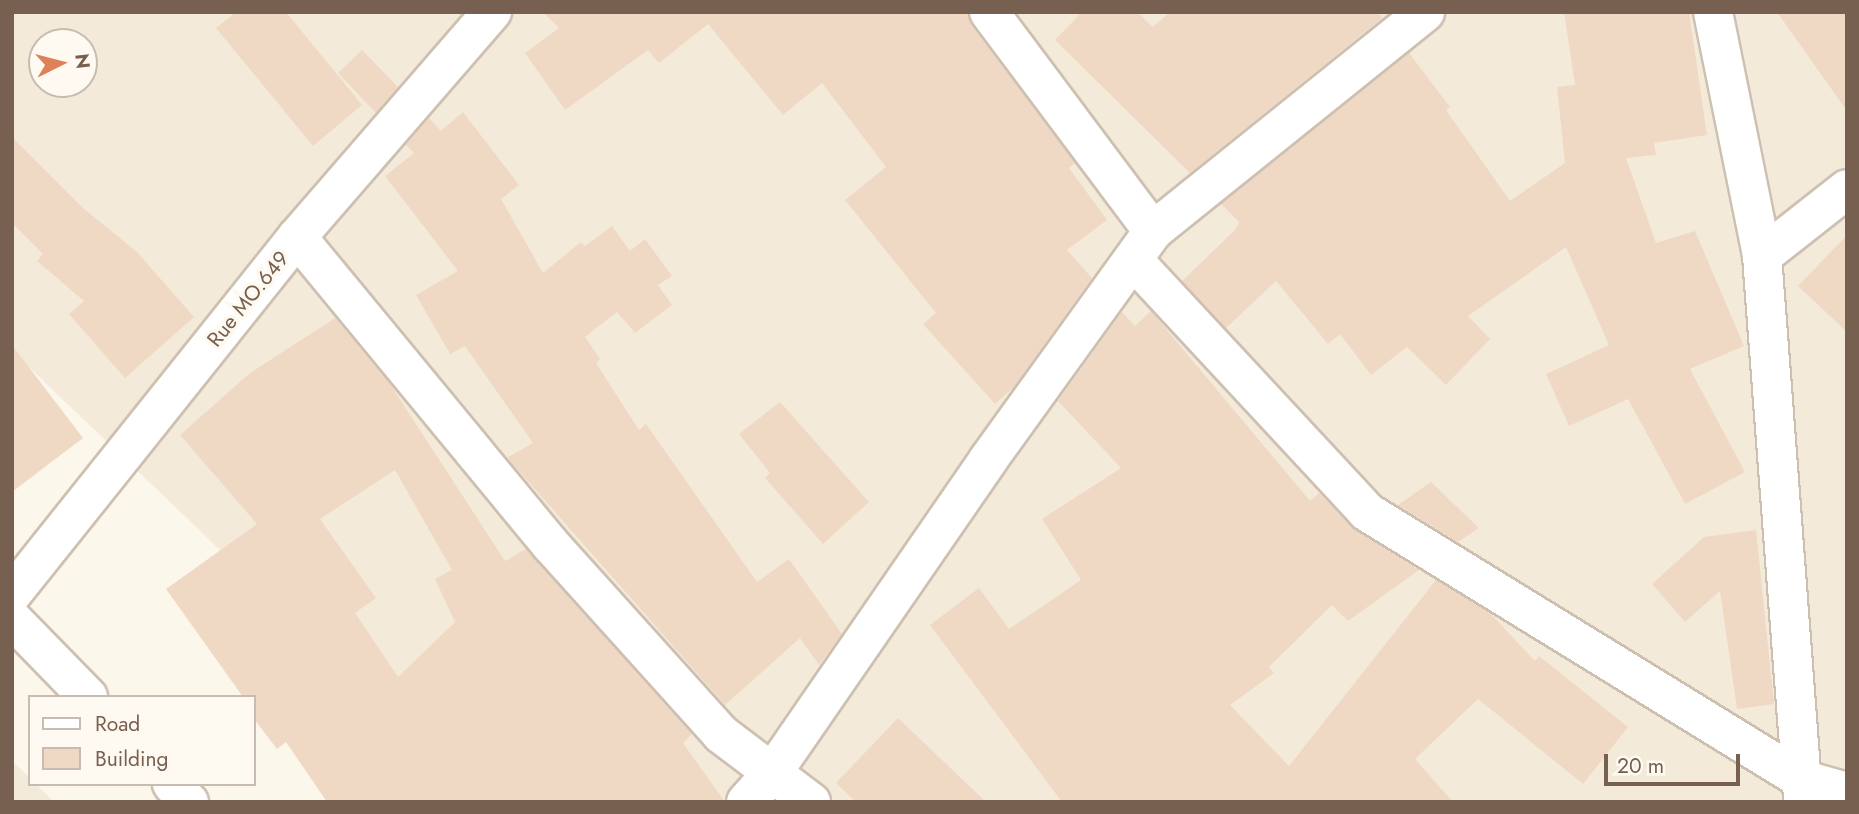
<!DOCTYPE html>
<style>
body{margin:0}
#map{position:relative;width:1859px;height:814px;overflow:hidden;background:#fcf7eb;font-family:Jost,sans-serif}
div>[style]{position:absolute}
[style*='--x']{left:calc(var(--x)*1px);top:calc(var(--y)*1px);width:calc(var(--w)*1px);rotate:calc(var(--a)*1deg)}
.residential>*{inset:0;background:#f3eada}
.building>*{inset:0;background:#f0d9c4}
.roads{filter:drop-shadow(2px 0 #cec0b1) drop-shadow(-2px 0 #cec0b1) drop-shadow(0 2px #cec0b1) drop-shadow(0 -2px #cec0b1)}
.street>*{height:38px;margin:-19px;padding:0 19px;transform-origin:19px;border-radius:19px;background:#fff}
.secondary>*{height:38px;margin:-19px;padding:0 19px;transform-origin:19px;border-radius:19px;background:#fff}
span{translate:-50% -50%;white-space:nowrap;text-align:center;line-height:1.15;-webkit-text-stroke:7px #fefaf2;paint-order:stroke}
.street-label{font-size:21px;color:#77604f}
.frame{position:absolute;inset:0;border:14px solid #77604f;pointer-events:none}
.legend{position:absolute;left:28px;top:695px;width:228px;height:91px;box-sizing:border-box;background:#fefaf2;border:2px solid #c8bcb1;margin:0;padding:9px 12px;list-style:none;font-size:21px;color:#77604f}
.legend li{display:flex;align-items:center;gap:14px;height:35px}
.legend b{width:35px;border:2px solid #c8bcb1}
.north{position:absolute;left:28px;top:28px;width:70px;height:70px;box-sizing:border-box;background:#fefaf2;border:2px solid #c8bcb1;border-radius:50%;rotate:84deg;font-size:19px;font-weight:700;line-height:28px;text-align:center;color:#77604f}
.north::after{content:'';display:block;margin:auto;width:24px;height:32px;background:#df8158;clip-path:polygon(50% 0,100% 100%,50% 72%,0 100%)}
.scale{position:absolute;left:1604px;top:754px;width:136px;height:32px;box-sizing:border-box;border:4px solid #77604f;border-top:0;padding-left:9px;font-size:21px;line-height:24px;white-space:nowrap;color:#77604f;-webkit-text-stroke:5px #fefaf2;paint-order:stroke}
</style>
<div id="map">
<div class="residential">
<div style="clip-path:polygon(evenodd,12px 12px,1847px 12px,1847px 802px,484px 802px,12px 351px,12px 12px,42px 42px,84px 42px,84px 84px,42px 84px,42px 42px)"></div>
<div style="clip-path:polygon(12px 761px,30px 778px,30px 784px,36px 784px,54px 802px,12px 802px)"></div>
</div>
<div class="building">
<div style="clip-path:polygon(236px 12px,286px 12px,362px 105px,313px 146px,216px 28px)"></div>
<div style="clip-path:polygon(543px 12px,968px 12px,971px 25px,1075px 163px,1069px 168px,1107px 220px,1067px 250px,1092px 278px,1013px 388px,995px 404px,923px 324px,936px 313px,845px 200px,886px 167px,822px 83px,783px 115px,708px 24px,659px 63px,648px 50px,565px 110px,525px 53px,559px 28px)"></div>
<div style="clip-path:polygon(1082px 12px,1137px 12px,1153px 27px,1170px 12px,1377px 12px,1382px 18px,1190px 173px,1055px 40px)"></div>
<div style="clip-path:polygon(1564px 12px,1689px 12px,1707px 135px,1654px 143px,1656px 155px,1626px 158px,1656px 243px,1695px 231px,1744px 346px,1690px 369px,1745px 472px,1685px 504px,1628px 399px,1569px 426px,1546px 374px,1609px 345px,1566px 247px,1468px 316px,1490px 339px,1446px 385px,1407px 347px,1371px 375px,1340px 334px,1328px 344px,1276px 281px,1226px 328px,1182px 281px,1235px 230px,1239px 222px,1221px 204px,1409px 53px,1450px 107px,1446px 110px,1510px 201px,1565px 163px,1557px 87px,1575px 85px)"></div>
<div style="clip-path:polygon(1777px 12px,1847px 12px,1847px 111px)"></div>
<div style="clip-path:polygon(362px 50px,398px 87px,376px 113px,338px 73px)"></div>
<div style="clip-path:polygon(463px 112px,519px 185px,501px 199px,543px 273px,581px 242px,585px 246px,612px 226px,630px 251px,645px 239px,672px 276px,658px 285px,672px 305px,635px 333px,617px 312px,585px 337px,600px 359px,596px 363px,639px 430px,646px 424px,757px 582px,789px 559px,842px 634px,819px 665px,800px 638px,725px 705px,511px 462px,508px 457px,533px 443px,465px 346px,450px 354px,416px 295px,458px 271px,385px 176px,414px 153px,406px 145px,429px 118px,441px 131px)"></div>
<div style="clip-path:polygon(12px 137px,83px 208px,137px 252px,194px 317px,125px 378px,69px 314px,84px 301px,37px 261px,43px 254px,12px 223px)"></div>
<div style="clip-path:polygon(1847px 235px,1847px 332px,1798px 286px)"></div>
<div style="clip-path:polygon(1151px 311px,1310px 501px,1319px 493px,1355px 530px,1419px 570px,1348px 621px,1332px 605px,1269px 667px,1274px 673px,1230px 705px,1289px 766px,1436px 580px,1491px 614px,1535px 661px,1539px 656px,1628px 727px,1583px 784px,1478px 699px,1415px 759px,1453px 802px,1062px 802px,930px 625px,979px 588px,1009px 629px,1081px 580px,1042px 519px,1121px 468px,1058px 401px,1122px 312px,1135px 326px)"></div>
<div style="clip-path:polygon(evenodd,335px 318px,390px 384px,505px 561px,526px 549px,692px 734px,683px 743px,725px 802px,327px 802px,286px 742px,277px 749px,254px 719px,254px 697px,243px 697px,166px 589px,257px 524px,180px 435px,250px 373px,335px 318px,395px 470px,452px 570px,435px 579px,455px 622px,398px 677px,355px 613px,376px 598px,320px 519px,395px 470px)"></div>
<div style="clip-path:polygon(12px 345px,83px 438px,12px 492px)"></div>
<div style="clip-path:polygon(780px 402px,869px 502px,823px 544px,765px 478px,770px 473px,739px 434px)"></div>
<div style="clip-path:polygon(1431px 482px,1479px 528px,1458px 542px,1398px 505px)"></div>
<div style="clip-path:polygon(1756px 530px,1774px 704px,1737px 709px,1720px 591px,1685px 622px,1652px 584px,1704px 537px)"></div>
<div style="clip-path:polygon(898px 718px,986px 802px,856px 802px,836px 783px)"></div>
</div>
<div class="roads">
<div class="street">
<div style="--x:989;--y:12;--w:274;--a:53.2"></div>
<div style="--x:1713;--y:12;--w:249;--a:78.6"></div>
<div style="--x:1762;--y:256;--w:544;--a:85.67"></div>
<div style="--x:297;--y:237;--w:399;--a:50.5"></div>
<div style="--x:551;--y:545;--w:254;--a:48"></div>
<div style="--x:721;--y:734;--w:113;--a:37.1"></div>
<div style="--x:1762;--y:256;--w:108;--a:-38.2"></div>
<div style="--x:1135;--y:262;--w:341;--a:47.1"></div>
<div style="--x:1367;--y:512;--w:510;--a:31.6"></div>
<div style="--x:1801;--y:779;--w:48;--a:15.8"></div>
<div style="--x:12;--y:594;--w:457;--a:-51.4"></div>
<div style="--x:297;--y:237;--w:298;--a:-49.1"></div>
<div style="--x:746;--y:802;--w:40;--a:-48"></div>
<div style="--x:773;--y:772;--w:379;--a:-55.4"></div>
<div style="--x:988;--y:460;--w:282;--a:-54.2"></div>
<div style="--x:1153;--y:231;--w:349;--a:-38.8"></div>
</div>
<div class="secondary">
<div style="--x:12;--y:619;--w:109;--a:45.7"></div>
<div style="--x:172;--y:784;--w:25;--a:47"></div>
</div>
</div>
<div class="street-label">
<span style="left:248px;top:299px;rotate:-51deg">Rue MO.649</span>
</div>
<div class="frame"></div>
<ul class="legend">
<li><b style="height:9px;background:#fff"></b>Road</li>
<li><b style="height:19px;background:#f0d9c4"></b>Building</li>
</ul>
<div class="north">N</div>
<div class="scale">20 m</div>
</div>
